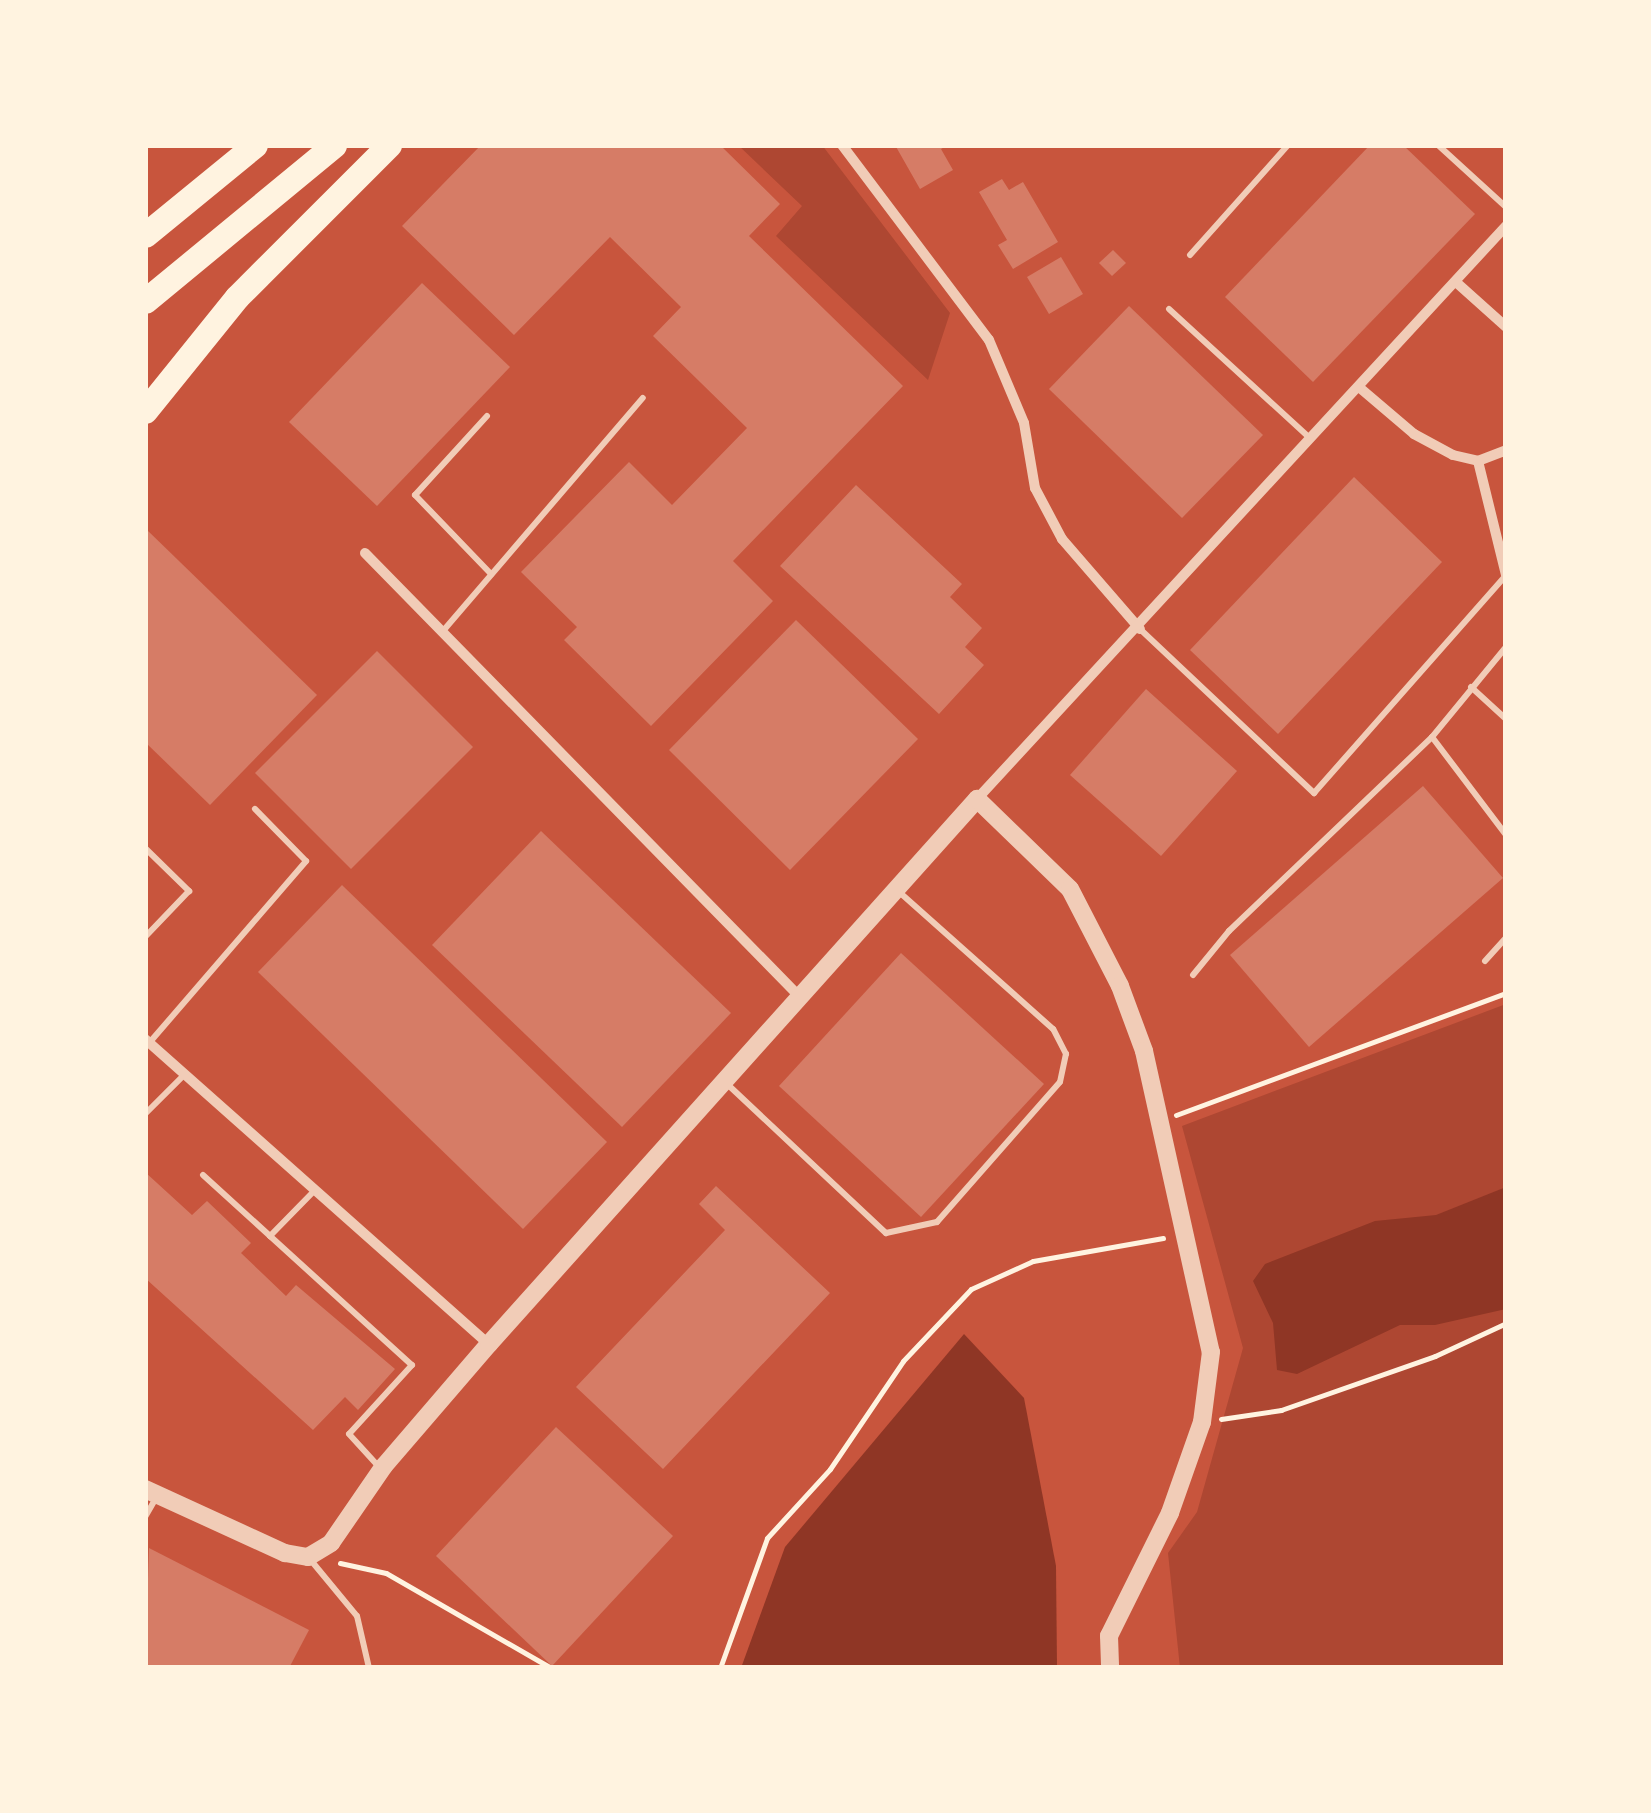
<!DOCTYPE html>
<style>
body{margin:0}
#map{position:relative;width:1651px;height:1813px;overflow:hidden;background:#c8553d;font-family:Cabin,sans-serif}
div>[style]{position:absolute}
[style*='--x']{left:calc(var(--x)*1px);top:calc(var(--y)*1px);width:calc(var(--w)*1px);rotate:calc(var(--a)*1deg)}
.green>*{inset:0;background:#ae4732}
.water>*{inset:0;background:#8f3625}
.building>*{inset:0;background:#d67c66}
.path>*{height:5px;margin:-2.5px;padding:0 2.5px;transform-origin:2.5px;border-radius:2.5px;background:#fff3e0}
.service>*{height:6px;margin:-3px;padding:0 3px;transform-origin:3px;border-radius:3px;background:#f1ccb7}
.minor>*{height:10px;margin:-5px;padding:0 5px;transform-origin:5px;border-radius:5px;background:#f1ccb7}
.tertiary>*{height:18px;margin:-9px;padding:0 9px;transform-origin:9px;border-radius:9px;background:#f1ccb7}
.motorway>*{height:25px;margin:-12.5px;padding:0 12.5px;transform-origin:12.5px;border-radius:12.5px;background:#fff3e0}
span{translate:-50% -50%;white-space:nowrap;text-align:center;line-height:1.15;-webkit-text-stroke:8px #fff3e0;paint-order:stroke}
.frame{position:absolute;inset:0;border:148px solid #fff3e0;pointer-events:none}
</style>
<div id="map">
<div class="green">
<div style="clip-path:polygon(738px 145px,822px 145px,950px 313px,928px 380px,776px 236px,802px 206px)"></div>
<div style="clip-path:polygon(1506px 1004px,1506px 1668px,1180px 1668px,1168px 1553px,1197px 1512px,1243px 1348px,1182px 1126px)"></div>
</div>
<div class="water">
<div style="clip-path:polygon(1506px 1187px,1506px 1309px,1435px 1325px,1400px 1325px,1297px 1374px,1277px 1370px,1273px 1323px,1253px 1281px,1265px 1264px,1375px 1221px,1436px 1215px)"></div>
<div style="clip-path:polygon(964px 1334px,1024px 1398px,1056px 1566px,1057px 1668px,741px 1668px,785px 1547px)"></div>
</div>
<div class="building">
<div style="clip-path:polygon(481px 145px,720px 145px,780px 204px,749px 236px,903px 386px,733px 561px,773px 601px,651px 726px,564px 640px,577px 627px,521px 572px,629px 462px,672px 505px,747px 428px,653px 336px,681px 307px,610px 237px,514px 335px,402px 226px)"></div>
<div style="clip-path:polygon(895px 145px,948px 145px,941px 149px,953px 170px,920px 189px)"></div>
<div style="clip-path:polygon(1370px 145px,1403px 145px,1475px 214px,1313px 382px,1225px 297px)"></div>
<div style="clip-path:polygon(1002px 179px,1009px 190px,1023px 182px,1058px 242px,1013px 269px,998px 245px,1007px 240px,979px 192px)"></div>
<div style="clip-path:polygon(1113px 250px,1126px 263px,1112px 276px,1099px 263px)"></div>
<div style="clip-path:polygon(1061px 257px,1083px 294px,1049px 314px,1027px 277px)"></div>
<div style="clip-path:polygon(422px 283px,510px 367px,377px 506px,289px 422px)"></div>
<div style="clip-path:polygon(1129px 306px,1263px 435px,1182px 518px,1049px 389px)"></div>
<div style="clip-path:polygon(1354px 477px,1442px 562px,1278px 734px,1190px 650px)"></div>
<div style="clip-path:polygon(856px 485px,962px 584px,950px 597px,982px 628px,965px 647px,984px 665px,939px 714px,780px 566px)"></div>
<div style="clip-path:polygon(145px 528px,317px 695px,210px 805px,145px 742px)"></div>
<div style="clip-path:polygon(796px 620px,918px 739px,790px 870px,669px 750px)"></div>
<div style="clip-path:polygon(377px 651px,473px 747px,351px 869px,255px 773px)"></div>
<div style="clip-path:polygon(1146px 689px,1237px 771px,1161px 856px,1070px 775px)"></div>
<div style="clip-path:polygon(1423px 786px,1503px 878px,1309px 1047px,1230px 955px)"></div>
<div style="clip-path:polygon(541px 831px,731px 1013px,622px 1127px,432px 945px)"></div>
<div style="clip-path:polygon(342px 885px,607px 1142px,523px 1229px,258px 972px)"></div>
<div style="clip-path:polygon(901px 953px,1044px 1084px,921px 1217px,779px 1086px)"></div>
<div style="clip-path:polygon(145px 1172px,192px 1215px,207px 1201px,251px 1243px,241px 1253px,286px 1296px,296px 1285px,395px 1369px,358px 1410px,345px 1397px,313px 1430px,145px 1278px)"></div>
<div style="clip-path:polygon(716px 1186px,830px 1293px,663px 1469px,576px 1387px,725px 1230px,699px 1204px)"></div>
<div style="clip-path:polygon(556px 1427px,673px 1536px,552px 1666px,436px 1556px)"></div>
<div style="clip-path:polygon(149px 1548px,309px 1630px,289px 1668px,145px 1668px)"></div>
</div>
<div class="path">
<div style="--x:1176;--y:1115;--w:352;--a:-20.3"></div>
<div style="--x:1221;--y:1419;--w:61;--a:-8.5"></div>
<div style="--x:1281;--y:1410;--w:163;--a:-19.3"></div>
<div style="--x:1435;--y:1356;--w:78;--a:-24.9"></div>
<div style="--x:340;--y:1563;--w:47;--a:12.3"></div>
<div style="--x:386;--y:1573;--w:190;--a:29.9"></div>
<div style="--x:720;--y:1668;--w:138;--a:-70.1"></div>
<div style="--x:767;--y:1538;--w:93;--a:-47.6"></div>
<div style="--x:830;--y:1469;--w:130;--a:-55.9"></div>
<div style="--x:903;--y:1361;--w:99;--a:-46.6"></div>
<div style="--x:971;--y:1289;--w:68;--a:-24.3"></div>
<div style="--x:1033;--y:1261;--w:132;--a:-10"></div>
</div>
<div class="service">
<div style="--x:1438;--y:145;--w:92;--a:42.4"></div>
<div style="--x:1190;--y:255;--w:147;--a:-48.3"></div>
<div style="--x:1169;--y:309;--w:191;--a:42.5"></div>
<div style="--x:487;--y:416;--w:107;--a:132.3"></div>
<div style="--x:415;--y:495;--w:110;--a:46.1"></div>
<div style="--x:1141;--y:630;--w:238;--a:43.3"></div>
<div style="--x:1314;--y:793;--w:290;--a:-48.6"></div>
<div style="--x:443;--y:631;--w:307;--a:-49.4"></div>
<div style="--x:1506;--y:647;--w:117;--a:129.4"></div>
<div style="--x:1432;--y:737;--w:123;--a:52.9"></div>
<div style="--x:1471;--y:687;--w:47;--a:42.4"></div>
<div style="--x:145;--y:848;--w:62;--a:44.3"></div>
<div style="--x:189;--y:891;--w:64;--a:133.7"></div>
<div style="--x:1485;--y:961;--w:31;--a:-48"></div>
<div style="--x:1193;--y:975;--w:57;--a:-50.7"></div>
<div style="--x:1229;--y:931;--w:281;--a:-43.7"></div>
<div style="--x:150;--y:1042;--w:239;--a:-49.2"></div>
<div style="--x:306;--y:861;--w:73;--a:-134.4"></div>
<div style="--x:725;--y:1082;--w:221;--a:43.2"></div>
<div style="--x:886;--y:1233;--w:52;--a:-12.2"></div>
<div style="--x:937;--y:1222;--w:186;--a:-48.7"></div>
<div style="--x:1060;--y:1082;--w:29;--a:-78"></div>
<div style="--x:1066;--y:1054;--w:28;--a:-117"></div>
<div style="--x:1053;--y:1029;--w:206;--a:-138.3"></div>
<div style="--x:145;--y:1114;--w:55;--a:-45"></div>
<div style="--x:203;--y:1175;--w:91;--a:42.3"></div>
<div style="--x:270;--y:1236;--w:64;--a:-45.6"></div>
<div style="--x:270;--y:1236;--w:192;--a:42.3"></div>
<div style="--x:412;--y:1365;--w:93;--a:132.4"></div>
<div style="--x:349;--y:1434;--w:47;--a:47.6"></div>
<div style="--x:145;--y:1517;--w:24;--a:-60"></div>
<div style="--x:309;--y:1558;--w:75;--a:50.4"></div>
<div style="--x:357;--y:1616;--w:53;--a:77"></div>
</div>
<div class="minor">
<div style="--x:842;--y:145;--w:244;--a:53"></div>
<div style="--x:989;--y:340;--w:90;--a:67.1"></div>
<div style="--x:1024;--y:423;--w:66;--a:80.4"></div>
<div style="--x:1035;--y:488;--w:58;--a:62.1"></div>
<div style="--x:1062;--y:539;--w:119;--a:49.1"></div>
<div style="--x:1457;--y:283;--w:66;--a:41.9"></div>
<div style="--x:1360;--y:388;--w:71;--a:40.4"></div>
<div style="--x:1414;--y:434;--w:44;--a:28.3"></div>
<div style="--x:1453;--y:455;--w:26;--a:13"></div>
<div style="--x:1478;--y:461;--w:30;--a:-21"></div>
<div style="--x:1478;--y:461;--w:117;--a:76.2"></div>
<div style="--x:365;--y:553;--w:620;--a:45.59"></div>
<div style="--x:977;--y:799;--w:780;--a:-47.29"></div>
<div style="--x:145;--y:1039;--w:460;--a:41.6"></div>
</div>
<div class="tertiary">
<div style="--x:145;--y:1489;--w:154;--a:24.6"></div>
<div style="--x:285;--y:1553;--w:23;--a:10"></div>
<div style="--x:308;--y:1557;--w:27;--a:-31"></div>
<div style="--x:331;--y:1543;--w:93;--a:-55.5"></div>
<div style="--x:384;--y:1466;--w:161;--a:-49.3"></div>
<div style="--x:489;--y:1344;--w:732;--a:-48.16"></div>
<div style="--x:977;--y:799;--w:129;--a:44.1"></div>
<div style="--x:1070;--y:889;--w:109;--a:62.7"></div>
<div style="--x:1120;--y:986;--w:69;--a:69.7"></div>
<div style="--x:1144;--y:1051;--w:308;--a:77.5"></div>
<div style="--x:1211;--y:1352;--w:71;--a:97.3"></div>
<div style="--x:1202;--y:1422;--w:96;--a:109.4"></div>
<div style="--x:1170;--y:1513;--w:137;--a:116.4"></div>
<div style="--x:1109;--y:1636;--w:32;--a:88"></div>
</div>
<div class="motorway">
<div style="--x:145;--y:235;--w:142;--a:-39.3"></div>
<div style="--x:145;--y:301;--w:245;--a:-39.5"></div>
<div style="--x:145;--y:411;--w:146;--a:-51.1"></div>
<div style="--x:237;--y:297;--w:215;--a:-45"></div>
</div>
<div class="frame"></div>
</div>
